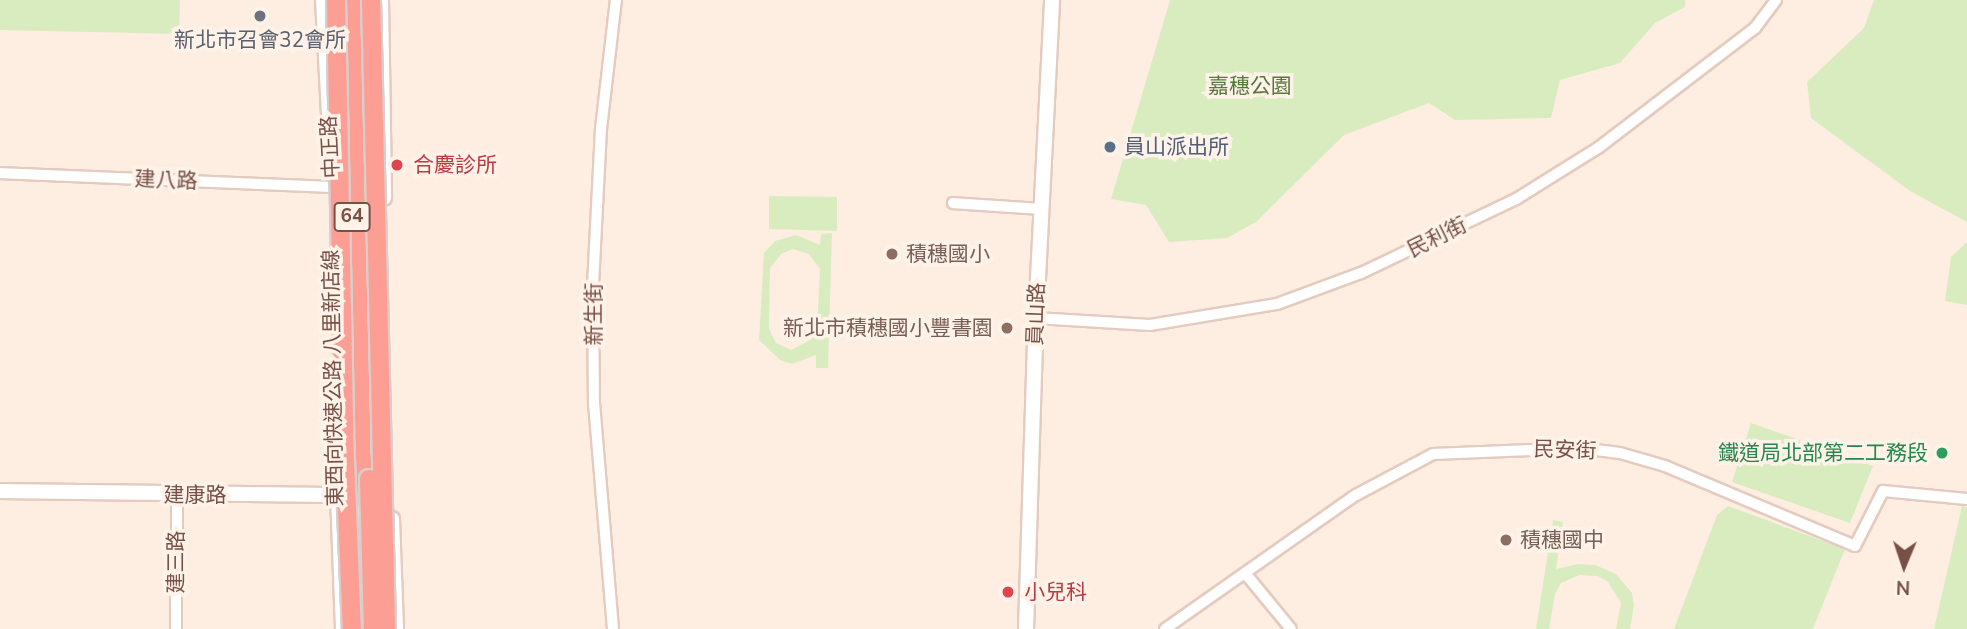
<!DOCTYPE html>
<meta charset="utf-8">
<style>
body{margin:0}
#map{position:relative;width:1967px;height:629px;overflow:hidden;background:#feeee1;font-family:"Nunito Sans","Noto Sans TC",sans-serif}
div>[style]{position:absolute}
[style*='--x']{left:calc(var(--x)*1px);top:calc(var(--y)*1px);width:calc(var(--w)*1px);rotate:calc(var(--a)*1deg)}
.green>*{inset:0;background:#d8ecbf}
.roads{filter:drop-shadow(2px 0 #e4cbbf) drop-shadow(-2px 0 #e4cbbf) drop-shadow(0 2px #e4cbbf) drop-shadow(0 -2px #e4cbbf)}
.street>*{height:10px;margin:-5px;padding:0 5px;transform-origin:5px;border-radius:5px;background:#fff}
.secondary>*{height:14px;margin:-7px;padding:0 7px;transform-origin:7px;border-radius:7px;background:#fff}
.highway>*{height:18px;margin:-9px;padding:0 9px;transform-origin:9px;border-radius:9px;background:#fc9e94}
.bridges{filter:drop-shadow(2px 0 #d9cecb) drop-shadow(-2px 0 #d9cecb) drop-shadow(0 2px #d9cecb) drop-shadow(0 -2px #d9cecb)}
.highway-bridge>*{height:18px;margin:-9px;padding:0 9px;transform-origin:9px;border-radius:9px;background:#fc9e94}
.dots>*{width:19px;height:19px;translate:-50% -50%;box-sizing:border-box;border:4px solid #fff3e9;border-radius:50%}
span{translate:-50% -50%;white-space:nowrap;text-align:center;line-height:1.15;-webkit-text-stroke:7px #fff3e9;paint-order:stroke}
.shield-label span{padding:2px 5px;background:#fff3e9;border:2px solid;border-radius:5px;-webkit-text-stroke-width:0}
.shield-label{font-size:19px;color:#775046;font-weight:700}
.worship-label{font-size:21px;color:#5b616d}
.park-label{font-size:21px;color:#57783c}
.street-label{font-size:21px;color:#775046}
.service-label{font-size:21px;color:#4e5e75}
.left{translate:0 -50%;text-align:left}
.health-label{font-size:21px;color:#be3a42}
.education-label{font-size:21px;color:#785e54}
.right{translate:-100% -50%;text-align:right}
.leisure-label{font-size:21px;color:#27864d}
.north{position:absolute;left:1869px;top:531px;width:70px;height:70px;-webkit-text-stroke:5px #fff3e9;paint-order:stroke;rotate:182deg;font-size:19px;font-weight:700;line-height:28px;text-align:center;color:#775046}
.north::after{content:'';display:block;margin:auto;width:24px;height:32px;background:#775046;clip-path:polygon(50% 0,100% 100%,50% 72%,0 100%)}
</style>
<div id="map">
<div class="green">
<div style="clip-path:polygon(0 0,180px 0,179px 34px,0 30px)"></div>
<div style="clip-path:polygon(1170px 0,1685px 0,1685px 7px,1655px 23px,1620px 63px,1560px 80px,1551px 118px,1455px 120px,1429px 103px,1344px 135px,1256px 222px,1227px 238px,1169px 242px,1146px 205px,1111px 199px)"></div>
<div style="clip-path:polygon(1874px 0,1967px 0,1967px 222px,1910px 191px,1811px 118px,1807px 82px,1864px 28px)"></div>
<div style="clip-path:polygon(769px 196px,837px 197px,837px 231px,769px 229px)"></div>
<div style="clip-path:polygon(evenodd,832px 233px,828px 368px,816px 368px,816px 355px,792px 364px,780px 360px,759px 340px,764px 253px,775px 241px,796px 235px,820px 245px,821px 234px,832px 233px,793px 249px,809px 254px,820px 269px,817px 331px,812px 339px,791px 350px,776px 343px,769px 329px,770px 268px,781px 254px,793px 249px)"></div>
<div style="clip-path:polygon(1967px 242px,1967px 305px,1945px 301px,1951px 257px)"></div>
<div style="clip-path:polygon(1751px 423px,1873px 466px,1850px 523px,1732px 482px)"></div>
<div style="clip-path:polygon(1728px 506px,1845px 549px,1813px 629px,1674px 629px,1717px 515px)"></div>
<div style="clip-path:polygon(1962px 506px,1967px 507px,1967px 629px,1934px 629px)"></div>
<div style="clip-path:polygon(1553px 520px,1563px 522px,1556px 569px,1578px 564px,1595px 565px,1616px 574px,1632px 593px,1634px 605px,1630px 629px,1616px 629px,1621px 603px,1608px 582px,1598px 576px,1579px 575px,1561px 583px,1555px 594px,1549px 629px,1536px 629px)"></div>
</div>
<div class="roads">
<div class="street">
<div style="--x:0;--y:173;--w:333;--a:2.4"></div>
<div style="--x:953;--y:203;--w:87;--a:3.9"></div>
<div style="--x:1036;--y:318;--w:114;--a:3.5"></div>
<div style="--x:1150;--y:325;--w:129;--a:-9.4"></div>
<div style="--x:1277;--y:304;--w:90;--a:-20.3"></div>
<div style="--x:1361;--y:273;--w:172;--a:-25.5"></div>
<div style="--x:1516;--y:199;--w:97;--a:-31.9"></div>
<div style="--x:1598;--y:148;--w:198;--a:-37.4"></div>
<div style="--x:1755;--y:28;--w:35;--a:-53"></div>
<div style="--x:1245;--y:573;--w:72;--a:50.6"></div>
<div style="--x:176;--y:629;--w:134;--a:-89.6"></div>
<div style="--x:613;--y:629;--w:225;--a:-94.8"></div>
<div style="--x:594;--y:405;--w:119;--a:-90.5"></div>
<div style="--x:593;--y:286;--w:157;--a:-87.1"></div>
<div style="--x:601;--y:129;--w:130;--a:-83.4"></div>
<div style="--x:1165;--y:629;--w:233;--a:-35.1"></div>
<div style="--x:1356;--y:495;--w:87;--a:-28"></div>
<div style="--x:1433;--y:454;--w:147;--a:-2.3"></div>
<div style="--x:1580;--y:448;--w:40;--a:7.1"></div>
<div style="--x:1620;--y:453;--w:47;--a:16.1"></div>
<div style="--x:1665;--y:466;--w:206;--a:22.8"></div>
<div style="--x:1855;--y:546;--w:62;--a:-63"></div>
<div style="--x:1883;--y:491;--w:84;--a:5.4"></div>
</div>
<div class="secondary">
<div style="--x:323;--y:0;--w:152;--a:87"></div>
<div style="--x:381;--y:0;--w:198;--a:89.1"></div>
<div style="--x:337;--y:466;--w:163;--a:87.9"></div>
<div style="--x:0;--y:491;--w:345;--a:0.7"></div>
<div style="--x:392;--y:519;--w:110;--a:87.9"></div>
<div style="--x:1026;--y:629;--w:311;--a:-88.2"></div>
<div style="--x:1036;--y:318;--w:318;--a:-87.1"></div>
</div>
<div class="highway">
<div style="--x:352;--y:0;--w:495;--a:88.8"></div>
</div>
</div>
<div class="bridges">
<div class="highway-bridge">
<div style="--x:336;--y:0;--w:434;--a:88.9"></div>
<div style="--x:344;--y:434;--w:195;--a:87.7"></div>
<div style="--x:371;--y:0;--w:629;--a:88.63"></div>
<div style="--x:369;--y:479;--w:150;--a:88.5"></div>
</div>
</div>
<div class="dots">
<div style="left:260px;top:16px;background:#6b7280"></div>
<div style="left:1110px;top:147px;background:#5c6f8a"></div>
<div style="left:397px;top:165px;background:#e0444e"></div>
<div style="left:892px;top:254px;background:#8d6e63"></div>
<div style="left:1007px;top:328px;background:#8d6e63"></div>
<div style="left:1942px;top:453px;background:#2e9e5b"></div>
<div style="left:1506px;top:540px;background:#8d6e63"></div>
<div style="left:1008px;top:592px;background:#e0444e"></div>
</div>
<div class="shield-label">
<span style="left:352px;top:217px">64</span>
</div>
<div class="worship-label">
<span style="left:260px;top:40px">新北市召會32會所</span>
</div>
<div class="park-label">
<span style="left:1250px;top:86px">嘉穗公園</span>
</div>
<div class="street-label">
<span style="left:330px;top:147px;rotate:-93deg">中正路</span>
<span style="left:166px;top:180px;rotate:2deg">建八路</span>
<span style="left:1437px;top:237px;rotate:-26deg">民利街</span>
<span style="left:594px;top:314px;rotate:-90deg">新生街</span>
<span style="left:1036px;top:314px;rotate:-88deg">員山路</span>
<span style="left:333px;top:378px;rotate:-91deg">東西向快速公路 八里新店線</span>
<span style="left:1565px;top:450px;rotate:2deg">民安街</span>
<span style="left:195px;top:495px">建康路</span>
<span style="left:176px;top:562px;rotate:-90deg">建三路</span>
</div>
<div class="service-label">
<span class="left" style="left:1124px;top:147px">員山派出所</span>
</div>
<div class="health-label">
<span class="left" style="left:413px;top:165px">合慶診所</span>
<span class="left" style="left:1024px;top:592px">小兒科</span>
</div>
<div class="education-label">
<span class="left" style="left:906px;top:254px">積穗國小</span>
<span class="right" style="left:993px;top:328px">新北市積穗國小豐書園</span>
<span class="left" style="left:1520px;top:540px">積穗國中</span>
</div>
<div class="leisure-label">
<span class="right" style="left:1928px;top:453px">鐵道局北部第二工務段</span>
</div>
<div class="north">N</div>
</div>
